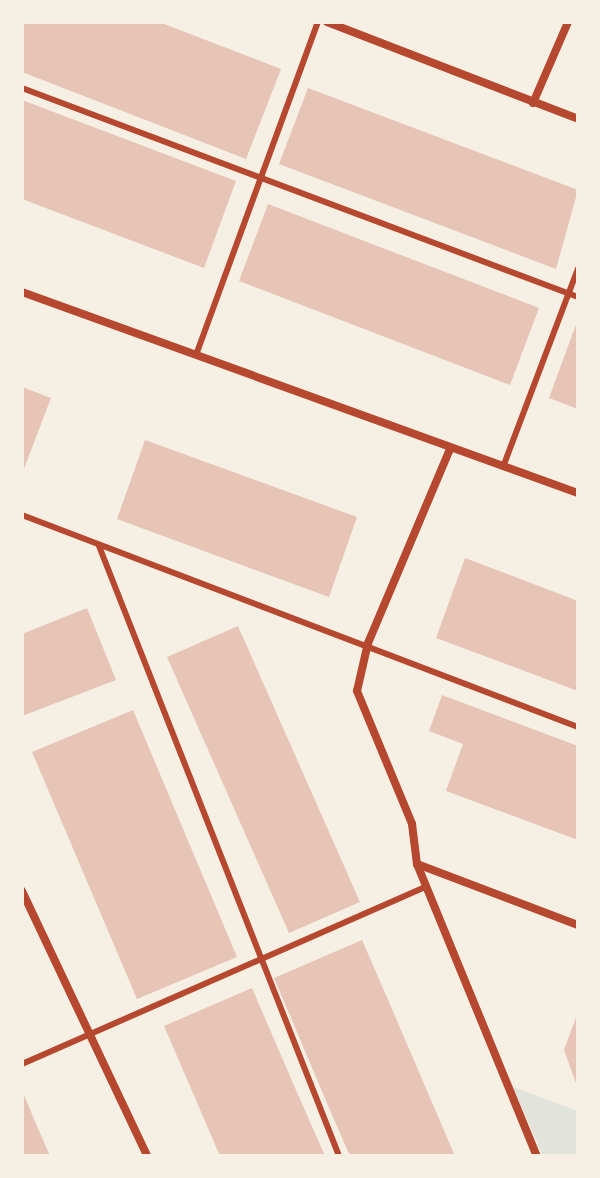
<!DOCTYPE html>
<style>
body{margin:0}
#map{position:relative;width:600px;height:1178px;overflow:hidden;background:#f6efe4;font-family:Spectral,serif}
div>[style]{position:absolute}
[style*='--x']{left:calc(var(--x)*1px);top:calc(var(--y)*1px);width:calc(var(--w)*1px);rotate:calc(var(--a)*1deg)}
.green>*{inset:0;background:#e2e4dc}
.building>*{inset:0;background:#e6c5b7}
.service>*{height:6px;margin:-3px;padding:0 3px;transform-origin:3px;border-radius:3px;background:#b5482f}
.minor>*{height:8px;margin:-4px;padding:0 4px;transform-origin:4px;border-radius:4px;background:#b5482f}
span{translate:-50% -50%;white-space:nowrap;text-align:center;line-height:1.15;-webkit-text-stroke:8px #f6efe4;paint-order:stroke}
.frame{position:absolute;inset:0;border:24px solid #f6efe4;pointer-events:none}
</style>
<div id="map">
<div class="green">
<div style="clip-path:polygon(513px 1087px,578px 1111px,578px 1156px,543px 1156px)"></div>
</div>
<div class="building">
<div style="clip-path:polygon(22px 22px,159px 22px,281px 69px,246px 159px,22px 72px)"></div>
<div style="clip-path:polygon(308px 88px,578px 190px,556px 269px,279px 164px)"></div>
<div style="clip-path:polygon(22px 100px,236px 181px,204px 268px,22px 199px)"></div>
<div style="clip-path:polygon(268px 204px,539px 308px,510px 385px,239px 281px)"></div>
<div style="clip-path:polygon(578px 319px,578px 409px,549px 398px)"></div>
<div style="clip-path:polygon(22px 387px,51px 398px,22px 474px)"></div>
<div style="clip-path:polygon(145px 440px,357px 517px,329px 597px,117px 519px)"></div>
<div style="clip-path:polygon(465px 558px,578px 601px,578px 691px,436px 638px)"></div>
<div style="clip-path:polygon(87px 608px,116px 680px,22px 716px,22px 634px)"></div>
<div style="clip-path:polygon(238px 626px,360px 902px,289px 933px,167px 657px)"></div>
<div style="clip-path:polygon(442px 695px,578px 746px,578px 840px,446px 791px,463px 744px,429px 731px)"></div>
<div style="clip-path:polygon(133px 710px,237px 957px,137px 999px,32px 752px)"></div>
<div style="clip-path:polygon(362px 940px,392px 1009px,455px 1156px,350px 1156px,332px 1115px,274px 978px)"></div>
<div style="clip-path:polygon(252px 988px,296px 1090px,325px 1156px,220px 1156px,164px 1026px)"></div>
<div style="clip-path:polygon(578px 1012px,578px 1089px,564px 1050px)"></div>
<div style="clip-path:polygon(22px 1090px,34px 1119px,50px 1156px,22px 1156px)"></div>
</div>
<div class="service">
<div style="--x:22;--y:88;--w:594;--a:20.6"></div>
<div style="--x:196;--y:355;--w:355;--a:-69.9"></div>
<div style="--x:503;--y:467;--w:212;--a:-69.3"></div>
<div style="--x:22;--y:515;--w:595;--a:20.87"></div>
<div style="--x:99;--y:546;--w:656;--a:68.52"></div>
<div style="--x:22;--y:1064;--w:441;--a:-23.7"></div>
</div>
<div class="minor">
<div style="--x:327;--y:22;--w:269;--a:21.1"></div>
<div style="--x:533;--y:103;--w:88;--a:-66.6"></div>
<div style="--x:22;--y:292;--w:591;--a:19.88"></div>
<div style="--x:450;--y:449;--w:211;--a:112.9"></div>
<div style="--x:368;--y:643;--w:49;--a:102.9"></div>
<div style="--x:357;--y:691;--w:144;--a:67.5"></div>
<div style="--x:412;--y:824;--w:40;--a:82.9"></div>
<div style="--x:417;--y:864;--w:316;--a:67.7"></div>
<div style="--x:417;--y:864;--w:172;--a:20.8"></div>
<div style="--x:22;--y:891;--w:293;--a:64.7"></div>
</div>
<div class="frame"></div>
</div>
